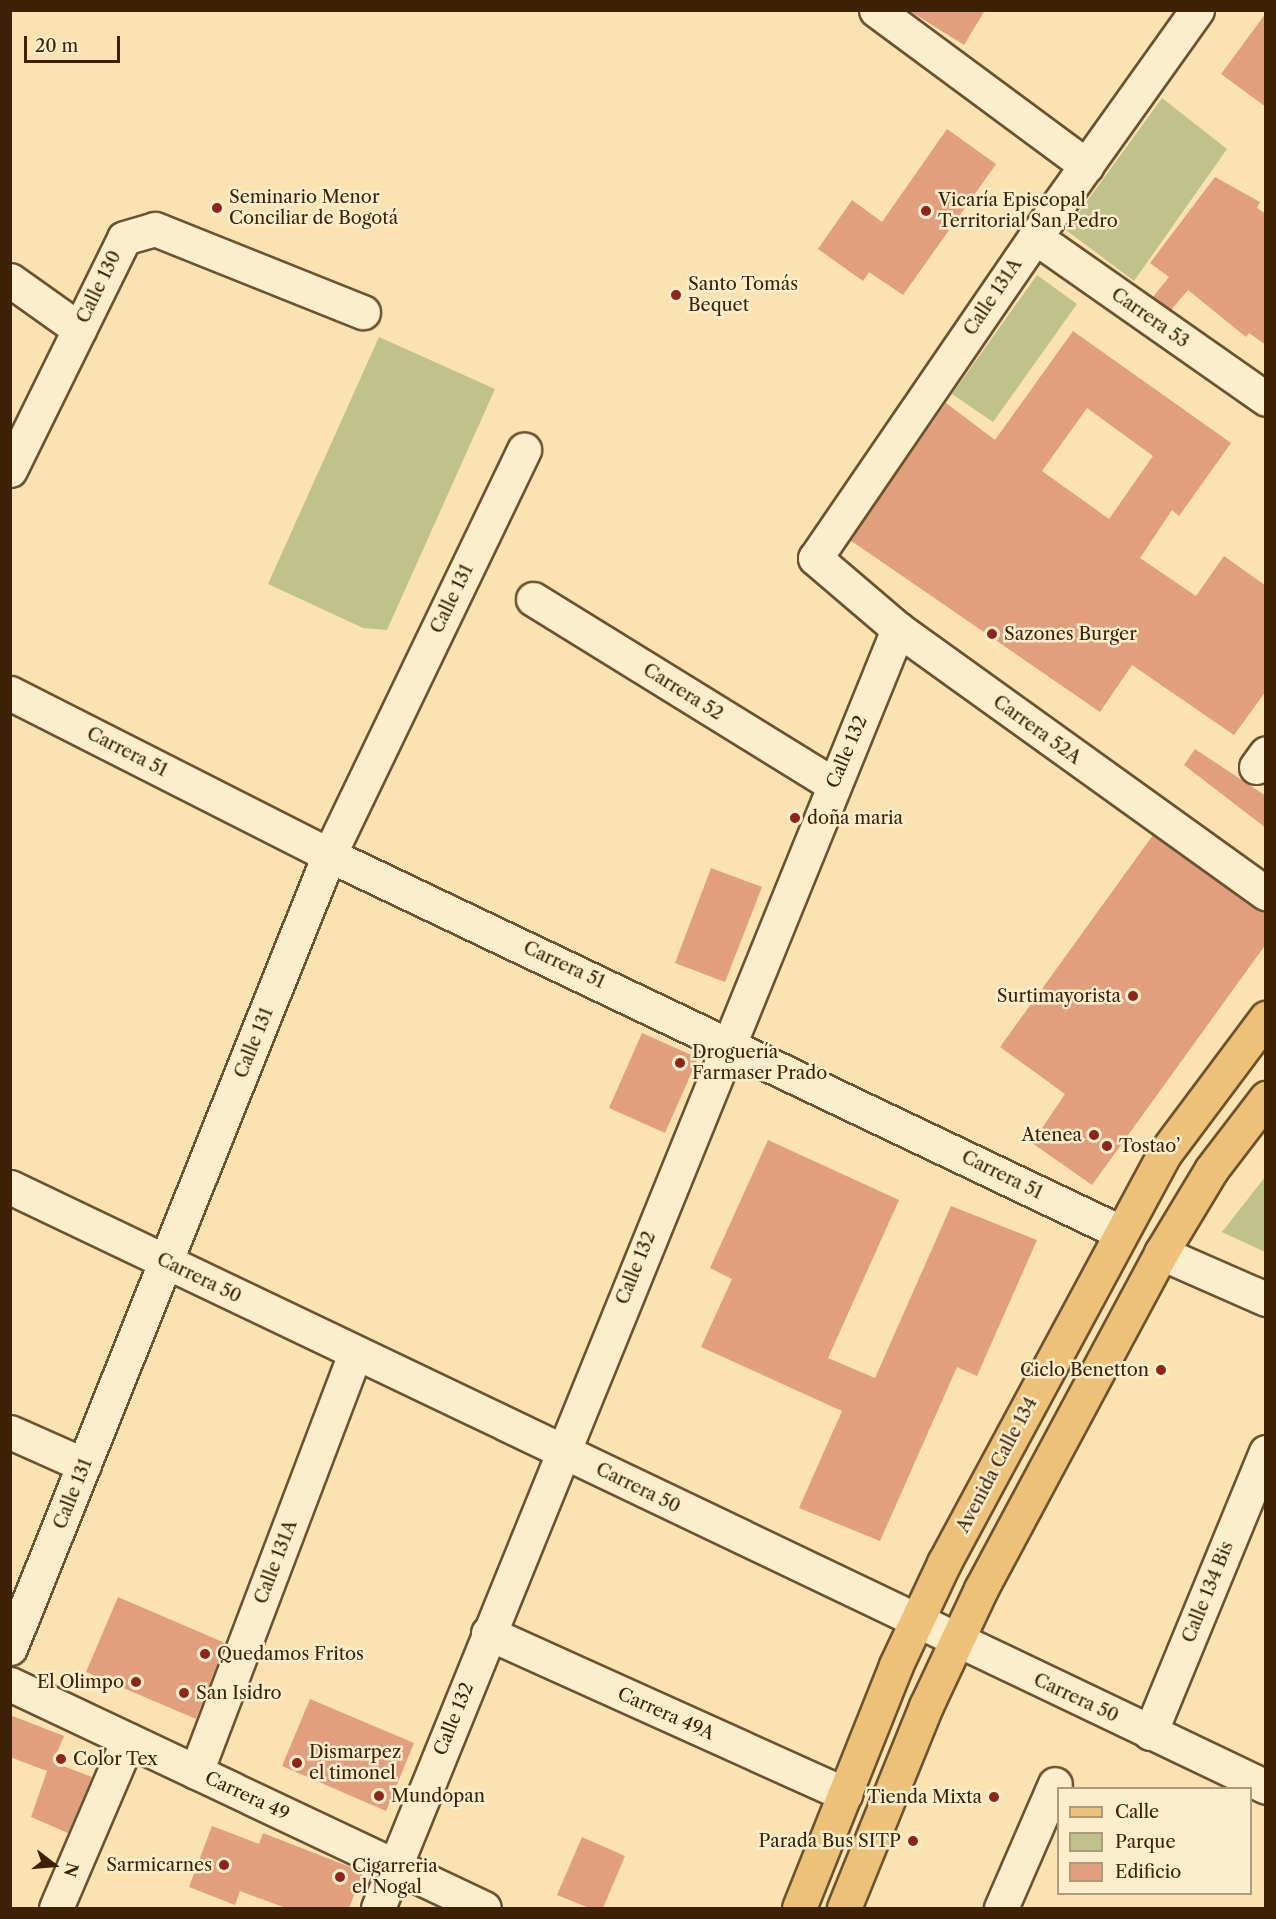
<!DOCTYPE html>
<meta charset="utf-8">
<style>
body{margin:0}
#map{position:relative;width:1276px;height:1919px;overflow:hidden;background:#fae3b0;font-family:"Libre Caslon Text",serif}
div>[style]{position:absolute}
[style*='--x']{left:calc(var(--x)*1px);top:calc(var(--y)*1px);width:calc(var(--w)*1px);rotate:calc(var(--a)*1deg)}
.green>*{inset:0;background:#bfc38b}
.building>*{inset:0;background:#e19f7e}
.roads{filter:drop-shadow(2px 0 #6c5230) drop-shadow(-2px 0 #6c5230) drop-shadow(0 2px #6c5230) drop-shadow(0 -2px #6c5230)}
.minor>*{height:33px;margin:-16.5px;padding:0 16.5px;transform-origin:16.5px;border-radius:16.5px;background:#fcedcc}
.major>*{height:33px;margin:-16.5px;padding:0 16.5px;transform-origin:16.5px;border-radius:16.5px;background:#edc278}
.dots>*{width:16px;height:16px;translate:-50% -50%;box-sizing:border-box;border:3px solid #fcedcc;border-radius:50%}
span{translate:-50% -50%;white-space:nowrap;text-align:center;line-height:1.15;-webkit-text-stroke:5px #fcedcc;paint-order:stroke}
.poi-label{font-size:18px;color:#3c2105}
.left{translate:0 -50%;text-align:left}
.right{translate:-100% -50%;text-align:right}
.street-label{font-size:18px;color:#3c2105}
.frame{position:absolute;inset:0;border:12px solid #3c2105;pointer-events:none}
.legend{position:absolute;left:1057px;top:1787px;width:195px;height:108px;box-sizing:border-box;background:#fcedcc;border:2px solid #af9b7c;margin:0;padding:8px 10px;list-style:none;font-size:18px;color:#3c2105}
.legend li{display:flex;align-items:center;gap:12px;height:30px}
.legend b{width:30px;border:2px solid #af9b7c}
.north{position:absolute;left:24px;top:1835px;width:60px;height:60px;-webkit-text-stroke:4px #fcedcc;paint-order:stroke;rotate:106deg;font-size:16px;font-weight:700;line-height:24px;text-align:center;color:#3c2105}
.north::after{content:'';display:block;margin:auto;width:21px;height:27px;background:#3c2105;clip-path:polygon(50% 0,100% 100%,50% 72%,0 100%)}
.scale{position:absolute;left:24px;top:36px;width:96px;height:27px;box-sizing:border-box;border:3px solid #3c2105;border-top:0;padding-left:8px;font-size:18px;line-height:21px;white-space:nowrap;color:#3c2105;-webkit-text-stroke:4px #fcedcc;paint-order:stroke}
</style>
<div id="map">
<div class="green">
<div style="clip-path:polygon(1162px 98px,1227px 149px,1134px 281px,1066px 230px)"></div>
<div style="clip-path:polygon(1037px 275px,1077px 304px,993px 422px,952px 394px)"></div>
<div style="clip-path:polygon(379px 337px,495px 389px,387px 630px,363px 628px,268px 584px)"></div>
<div style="clip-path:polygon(1265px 1177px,1265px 1252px,1222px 1232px)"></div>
</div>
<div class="building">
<div style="clip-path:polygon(908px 10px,985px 10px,964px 45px)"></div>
<div style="clip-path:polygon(1266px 13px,1266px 107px,1221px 74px)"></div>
<div style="clip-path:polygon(947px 129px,996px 164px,903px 295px,869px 272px,863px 281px,818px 249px,852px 200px,882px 222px)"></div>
<div style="clip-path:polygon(1215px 177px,1260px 202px,1257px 208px,1266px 214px,1266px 345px,1249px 333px,1246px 337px,1188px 290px,1171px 310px,1153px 297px,1169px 277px,1150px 263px)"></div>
<div style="clip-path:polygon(evenodd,1073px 331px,1231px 443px,1179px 516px,1172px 510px,1140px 558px,1196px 596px,1224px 556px,1266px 586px,1266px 691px,1234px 735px,1132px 665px,1100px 712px,850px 540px,946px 403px,995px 440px,1073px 331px,1087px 408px,1153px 456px,1109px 519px,1042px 471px,1087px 408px)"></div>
<div style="clip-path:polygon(1195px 749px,1266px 796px,1266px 828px,1184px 765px)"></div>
<div style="clip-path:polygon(1153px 835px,1266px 912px,1266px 944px,1092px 1185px,1032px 1143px,1065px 1094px,1000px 1047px)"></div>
<div style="clip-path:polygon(711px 868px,762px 887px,725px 982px,675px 963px)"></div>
<div style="clip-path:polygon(642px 1033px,698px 1058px,665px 1133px,609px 1108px)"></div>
<div style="clip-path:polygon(768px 1140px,899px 1200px,828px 1358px,875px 1378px,951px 1206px,1037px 1240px,977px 1376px,957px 1367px,880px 1541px,799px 1508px,842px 1411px,701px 1347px,732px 1279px,710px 1268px)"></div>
<div style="clip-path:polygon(118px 1597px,225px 1643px,196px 1719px,86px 1672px)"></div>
<div style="clip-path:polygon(310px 1699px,414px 1743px,386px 1811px,282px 1766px)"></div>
<div style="clip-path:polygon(10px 1715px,64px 1736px,53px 1762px,92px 1777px,68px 1833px,31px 1817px,47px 1771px,10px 1757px)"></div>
<div style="clip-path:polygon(212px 1826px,259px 1844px,263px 1833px,363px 1872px,349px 1908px,286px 1908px,240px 1891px,235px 1905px,189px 1887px)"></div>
<div style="clip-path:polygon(582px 1837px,625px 1856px,603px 1908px,589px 1908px,557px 1895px)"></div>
</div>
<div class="roads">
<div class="minor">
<div style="--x:876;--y:10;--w:262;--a:36.5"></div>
<div style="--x:1197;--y:10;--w:279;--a:125.5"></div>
<div style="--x:1035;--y:237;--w:389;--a:124.4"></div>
<div style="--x:815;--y:558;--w:109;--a:40.5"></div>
<div style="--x:898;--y:629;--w:453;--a:35.7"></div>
<div style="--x:1035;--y:237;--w:282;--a:35"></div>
<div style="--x:10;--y:280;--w:85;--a:35.4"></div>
<div style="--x:10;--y:470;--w:258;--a:-63.8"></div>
<div style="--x:124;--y:238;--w:32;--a:-16"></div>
<div style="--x:155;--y:229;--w:224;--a:21.8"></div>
<div style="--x:533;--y:599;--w:352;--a:31.7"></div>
<div style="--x:10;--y:693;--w:358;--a:26.9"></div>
<div style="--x:329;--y:855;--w:876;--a:25.48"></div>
<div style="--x:1256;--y:767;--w:17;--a:-54"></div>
<div style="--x:10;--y:1187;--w:1392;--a:25.53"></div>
<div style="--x:1161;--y:1253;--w:115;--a:23.7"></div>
<div style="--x:10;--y:1432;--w:81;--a:24"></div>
<div style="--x:488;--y:1633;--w:392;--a:24.3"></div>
<div style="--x:10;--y:1648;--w:855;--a:-68.09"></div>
<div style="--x:329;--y:855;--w:450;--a:-64.3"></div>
<div style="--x:10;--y:1684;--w:524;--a:25.29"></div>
<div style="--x:1150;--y:1733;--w:304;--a:-67.6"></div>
<div style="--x:196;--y:1772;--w:448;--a:-69.2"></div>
<div style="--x:56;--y:1908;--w:183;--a:-66.8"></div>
<div style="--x:378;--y:1908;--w:1381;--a:-67.87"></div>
<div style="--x:1001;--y:1908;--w:135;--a:-66.5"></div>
</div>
<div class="major">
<div style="--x:799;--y:1908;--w:262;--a:-68.2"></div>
<div style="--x:896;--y:1665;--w:113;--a:-64.8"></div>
<div style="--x:944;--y:1563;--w:466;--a:-61.7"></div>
<div style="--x:1165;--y:1153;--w:169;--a:-53.2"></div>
<div style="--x:844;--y:1908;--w:218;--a:-67.9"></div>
<div style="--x:926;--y:1706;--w:129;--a:-64.8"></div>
<div style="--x:981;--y:1589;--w:381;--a:-61.8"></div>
<div style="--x:1161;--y:1253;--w:97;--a:-58.9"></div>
<div style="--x:1211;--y:1170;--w:91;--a:-52.6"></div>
</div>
</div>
<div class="dots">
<div style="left:217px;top:208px;background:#8f2418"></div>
<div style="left:926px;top:211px;background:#8f2418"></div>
<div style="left:676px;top:295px;background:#8f2418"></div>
<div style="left:992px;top:634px;background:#8f2418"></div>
<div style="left:795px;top:818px;background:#8f2418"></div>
<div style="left:1133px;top:996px;background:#8f2418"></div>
<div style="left:680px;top:1063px;background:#8f2418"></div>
<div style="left:1094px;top:1135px;background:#8f2418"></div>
<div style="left:1107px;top:1146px;background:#8f2418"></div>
<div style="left:1161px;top:1370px;background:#8f2418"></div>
<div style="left:205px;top:1654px;background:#8f2418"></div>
<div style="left:136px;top:1682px;background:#8f2418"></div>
<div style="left:184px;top:1693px;background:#8f2418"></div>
<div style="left:61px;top:1759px;background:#8f2418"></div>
<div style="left:297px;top:1763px;background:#8f2418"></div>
<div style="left:379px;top:1796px;background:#8f2418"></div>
<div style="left:994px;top:1797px;background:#8f2418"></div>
<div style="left:913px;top:1841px;background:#8f2418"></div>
<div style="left:224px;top:1865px;background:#8f2418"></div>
<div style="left:340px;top:1877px;background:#8f2418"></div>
</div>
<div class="poi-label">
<span class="left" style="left:229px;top:208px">Seminario Menor<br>Conciliar de Bogotá</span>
<span class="left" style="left:938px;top:211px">Vicaría Episcopal<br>Territorial San Pedro</span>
<span class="left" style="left:688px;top:295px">Santo Tomás<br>Bequet</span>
<span class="left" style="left:1004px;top:634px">Sazones Burger</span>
<span class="left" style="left:807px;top:818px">doña maria</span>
<span class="right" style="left:1121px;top:996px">Surtimayorista</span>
<span class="left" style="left:692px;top:1063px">Droguería<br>Farmaser Prado</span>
<span class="right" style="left:1082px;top:1135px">Atenea</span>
<span class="left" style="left:1119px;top:1146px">Tostao’</span>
<span class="right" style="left:1149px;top:1370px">Ciclo Benetton</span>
<span class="left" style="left:217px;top:1654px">Quedamos Fritos</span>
<span class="right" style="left:124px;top:1682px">El Olimpo</span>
<span class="left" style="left:196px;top:1693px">San Isidro</span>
<span class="left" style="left:309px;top:1763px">Dismarpez<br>el timonel</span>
<span class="left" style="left:73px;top:1759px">Color Tex</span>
<span class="left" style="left:391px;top:1796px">Mundopan</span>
<span class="right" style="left:982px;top:1797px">Tienda Mixta</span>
<span class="right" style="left:901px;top:1841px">Parada Bus SITP</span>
<span class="right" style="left:212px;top:1865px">Sarmicarnes</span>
<span class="left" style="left:352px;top:1877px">Cigarreria<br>el Nogal</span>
</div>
<div class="street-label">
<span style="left:99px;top:287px;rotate:-64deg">Calle 130</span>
<span style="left:993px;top:297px;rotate:-56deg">Calle 131A</span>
<span style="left:1150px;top:318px;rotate:35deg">Carrera 53</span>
<span style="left:452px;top:599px;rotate:-64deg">Calle 131</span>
<span style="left:683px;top:692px;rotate:32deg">Carrera 52</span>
<span style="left:1037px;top:730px;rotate:36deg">Carrera 52A</span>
<span style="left:127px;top:752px;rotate:27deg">Carrera 51</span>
<span style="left:847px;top:752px;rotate:-67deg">Calle 132</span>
<span style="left:564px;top:965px;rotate:25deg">Carrera 51</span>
<span style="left:254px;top:1043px;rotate:-68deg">Calle 131</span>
<span style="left:1002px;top:1175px;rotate:26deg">Carrera 51</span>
<span style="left:636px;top:1268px;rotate:-68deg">Calle 132</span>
<span style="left:199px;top:1278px;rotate:26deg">Carrera 50</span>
<span style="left:997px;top:1465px;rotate:-62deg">Avenida Calle 134</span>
<span style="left:638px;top:1488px;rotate:26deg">Carrera 50</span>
<span style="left:73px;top:1494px;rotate:-68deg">Calle 131</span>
<span style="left:276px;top:1562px;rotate:-69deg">Calle 131A</span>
<span style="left:1208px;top:1592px;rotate:-68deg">Calle 134 Bis</span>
<span style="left:1076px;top:1698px;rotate:25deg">Carrera 50</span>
<span style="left:666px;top:1714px;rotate:24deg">Carrera 49A</span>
<span style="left:454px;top:1719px;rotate:-68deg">Calle 132</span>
<span style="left:247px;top:1796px;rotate:25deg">Carrera 49</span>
</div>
<div class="frame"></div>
<ul class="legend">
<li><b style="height:8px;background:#edc278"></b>Calle</li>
<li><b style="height:16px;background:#bfc38b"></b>Parque</li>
<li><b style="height:16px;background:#e19f7e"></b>Edificio</li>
</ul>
<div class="north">N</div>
<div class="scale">20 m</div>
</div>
